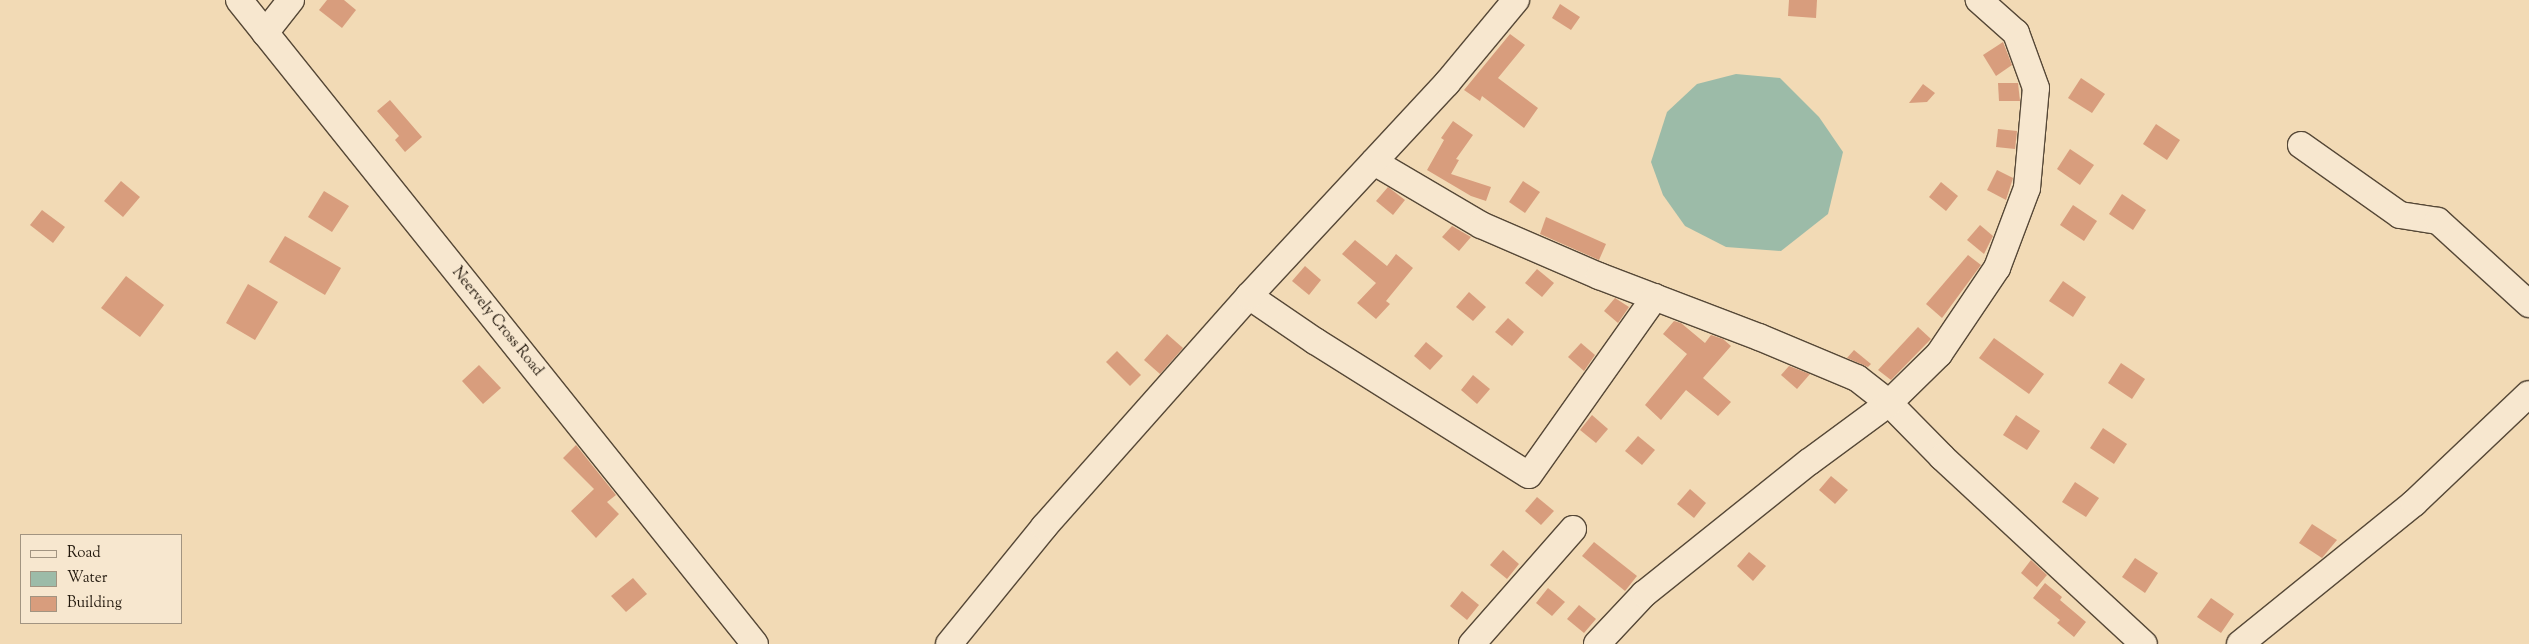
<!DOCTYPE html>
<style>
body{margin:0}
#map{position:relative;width:2529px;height:644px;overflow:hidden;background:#f2dab5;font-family:"Sorts Mill Goudy",serif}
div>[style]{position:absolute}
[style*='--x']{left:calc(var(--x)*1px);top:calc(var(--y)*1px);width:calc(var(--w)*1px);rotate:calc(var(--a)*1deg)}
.water>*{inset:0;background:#9cbba8}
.building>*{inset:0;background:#d89d7d}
.roads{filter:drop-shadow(1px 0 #564837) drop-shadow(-1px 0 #564837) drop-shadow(0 1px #564837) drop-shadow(0 -1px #564837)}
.minor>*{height:26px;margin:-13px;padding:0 13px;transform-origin:13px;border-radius:13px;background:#f7e7cf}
span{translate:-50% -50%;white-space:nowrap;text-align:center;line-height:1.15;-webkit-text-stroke:4.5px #f7e7cf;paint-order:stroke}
.street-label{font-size:15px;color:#22180d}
.legend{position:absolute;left:20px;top:534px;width:162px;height:90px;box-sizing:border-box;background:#f7e7cf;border:1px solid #a29481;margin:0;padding:6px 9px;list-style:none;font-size:15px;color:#22180d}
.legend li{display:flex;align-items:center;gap:10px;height:25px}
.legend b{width:25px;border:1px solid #a29481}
</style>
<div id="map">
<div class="water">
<div style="clip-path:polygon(1736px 74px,1780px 78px,1819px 117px,1843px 152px,1828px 214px,1781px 251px,1726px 247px,1685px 226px,1663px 195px,1651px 162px,1667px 112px,1697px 84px)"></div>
</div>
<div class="building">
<div style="clip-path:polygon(327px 0,344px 0,356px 10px,342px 28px,319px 10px)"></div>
<div style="clip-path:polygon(1789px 0,1817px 0,1816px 18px,1788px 16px)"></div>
<div style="clip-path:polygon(1560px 4px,1580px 17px,1571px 30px,1552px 18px)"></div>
<div style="clip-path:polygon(1510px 34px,1525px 45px,1498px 78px,1538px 108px,1524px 128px,1482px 96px,1480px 101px,1464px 90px)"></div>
<div style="clip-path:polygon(2003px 42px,2012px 65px,1996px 76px,1983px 55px)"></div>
<div style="clip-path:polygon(2081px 78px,2105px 94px,2092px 113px,2068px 98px)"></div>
<div style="clip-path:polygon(1998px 83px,2018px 83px,2020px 101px,1999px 101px)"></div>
<div style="clip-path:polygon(1923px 84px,1935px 93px,1927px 102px,1909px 103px)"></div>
<div style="clip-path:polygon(390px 100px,422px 137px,405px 152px,395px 140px,399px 136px,377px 111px)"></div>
<div style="clip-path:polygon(1453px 121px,1473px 135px,1456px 159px,1459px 160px,1451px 174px,1491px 187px,1486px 201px,1471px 196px,1427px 170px,1444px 140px,1441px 138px)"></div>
<div style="clip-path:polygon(2156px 124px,2180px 140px,2167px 160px,2143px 144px)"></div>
<div style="clip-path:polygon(1998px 129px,2017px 131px,2015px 149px,1996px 147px)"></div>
<div style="clip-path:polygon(2070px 149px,2094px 165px,2080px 185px,2057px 169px)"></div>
<div style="clip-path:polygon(1997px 170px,2013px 178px,2006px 200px,1987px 190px)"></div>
<div style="clip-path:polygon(121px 181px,140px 197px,123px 217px,104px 201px)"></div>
<div style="clip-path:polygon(1523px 181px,1540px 192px,1525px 213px,1509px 202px)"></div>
<div style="clip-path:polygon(1941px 182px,1958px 196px,1946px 211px,1929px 197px)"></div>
<div style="clip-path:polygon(1388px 187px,1405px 200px,1393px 215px,1376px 201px)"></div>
<div style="clip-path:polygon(324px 191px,349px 206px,332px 232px,308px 217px)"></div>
<div style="clip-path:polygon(2122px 194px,2146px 210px,2133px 230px,2109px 214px)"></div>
<div style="clip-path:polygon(2073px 205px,2097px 221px,2084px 241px,2060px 225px)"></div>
<div style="clip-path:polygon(42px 210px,65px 227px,53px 243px,30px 225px)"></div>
<div style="clip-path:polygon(1546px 217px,1606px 244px,1599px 260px,1540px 234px)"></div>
<div style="clip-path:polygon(1980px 225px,1993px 236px,1984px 254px,1967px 240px)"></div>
<div style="clip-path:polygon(1452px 226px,1471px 237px,1459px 251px,1442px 237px)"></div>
<div style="clip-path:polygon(285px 236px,341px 268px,325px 295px,269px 262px)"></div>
<div style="clip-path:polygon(1355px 240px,1387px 266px,1396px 254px,1413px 268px,1386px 301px,1390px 304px,1376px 319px,1357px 303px,1376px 283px,1342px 254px)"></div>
<div style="clip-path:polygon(1968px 255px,1981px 265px,1942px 318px,1926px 304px)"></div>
<div style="clip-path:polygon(1305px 266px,1321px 280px,1309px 295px,1292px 281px)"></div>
<div style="clip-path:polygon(1537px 269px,1554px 283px,1542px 297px,1525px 283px)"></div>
<div style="clip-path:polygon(126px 276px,164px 305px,140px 337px,101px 308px)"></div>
<div style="clip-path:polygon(2063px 281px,2086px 297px,2073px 317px,2049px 301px)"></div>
<div style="clip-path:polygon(248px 284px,278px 302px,255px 340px,226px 323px)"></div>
<div style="clip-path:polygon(1469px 292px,1486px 307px,1473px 321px,1456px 307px)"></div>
<div style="clip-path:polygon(1615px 298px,1629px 307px,1618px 323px,1604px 311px)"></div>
<div style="clip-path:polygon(1508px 318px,1524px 332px,1512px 346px,1495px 332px)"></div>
<div style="clip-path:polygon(1674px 321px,1681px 323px,1705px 343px,1711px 335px,1723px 339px,1731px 346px,1703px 378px,1731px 402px,1718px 416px,1686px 390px,1661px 420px,1645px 405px,1687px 354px,1663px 334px)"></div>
<div style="clip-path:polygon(1918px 327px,1931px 339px,1891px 380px,1878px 370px)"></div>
<div style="clip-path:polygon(1167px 334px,1183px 348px,1160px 374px,1144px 360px)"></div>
<div style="clip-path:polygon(1994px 338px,2044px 374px,2029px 394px,1979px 358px)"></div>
<div style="clip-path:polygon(1426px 342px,1443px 356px,1430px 370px,1414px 356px)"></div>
<div style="clip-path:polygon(1581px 343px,1595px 355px,1584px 371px,1568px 357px)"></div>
<div style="clip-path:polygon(1854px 350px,1871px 364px,1868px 367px,1847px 358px)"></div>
<div style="clip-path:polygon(1117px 351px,1141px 375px,1130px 386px,1106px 362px)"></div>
<div style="clip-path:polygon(2121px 363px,2145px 379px,2132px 399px,2108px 383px)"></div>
<div style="clip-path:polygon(479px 365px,501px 388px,483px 404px,462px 381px)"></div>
<div style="clip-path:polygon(1789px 366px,1810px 374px,1797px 389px,1781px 375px)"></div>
<div style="clip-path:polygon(1473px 375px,1490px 389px,1477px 404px,1461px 390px)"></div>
<div style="clip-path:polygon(1592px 415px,1608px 429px,1596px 443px,1580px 430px)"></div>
<div style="clip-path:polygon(2016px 415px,2040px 431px,2027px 450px,2003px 435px)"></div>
<div style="clip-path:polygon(2103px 428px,2127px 444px,2114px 464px,2090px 448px)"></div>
<div style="clip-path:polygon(1638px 436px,1655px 450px,1642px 465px,1625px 451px)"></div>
<div style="clip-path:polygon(576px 445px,616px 495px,607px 502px,619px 514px,596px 538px,571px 511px,594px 489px,563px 458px)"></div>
<div style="clip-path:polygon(1831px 476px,1848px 490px,1835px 504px,1819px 490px)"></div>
<div style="clip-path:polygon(2075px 482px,2099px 498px,2086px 517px,2062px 502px)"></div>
<div style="clip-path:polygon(1690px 489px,1706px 503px,1694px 518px,1677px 504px)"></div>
<div style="clip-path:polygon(1537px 497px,1554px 511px,1541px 525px,1525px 511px)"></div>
<div style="clip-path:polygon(2312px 524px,2337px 540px,2322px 558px,2299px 543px)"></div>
<div style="clip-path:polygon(1594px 542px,1637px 576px,1625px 591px,1582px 556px)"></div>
<div style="clip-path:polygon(1503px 550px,1519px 564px,1507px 579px,1490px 565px)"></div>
<div style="clip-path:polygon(1749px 552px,1766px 566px,1753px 581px,1737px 566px)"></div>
<div style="clip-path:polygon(2135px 558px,2158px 573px,2145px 593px,2122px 577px)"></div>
<div style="clip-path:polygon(2031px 560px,2047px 575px,2037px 587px,2021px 573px)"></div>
<div style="clip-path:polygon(633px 578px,647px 594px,626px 612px,611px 596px)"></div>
<div style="clip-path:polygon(2045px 583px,2062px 597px,2060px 600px,2086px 622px,2074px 637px,2057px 623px,2060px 620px,2033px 598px)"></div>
<div style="clip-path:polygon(1548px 588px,1565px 602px,1552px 616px,1536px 603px)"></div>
<div style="clip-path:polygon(1462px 591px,1479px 605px,1467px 620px,1450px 606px)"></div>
<div style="clip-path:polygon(2211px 598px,2234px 614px,2221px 633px,2197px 617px)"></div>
<div style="clip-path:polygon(1579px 605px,1596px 619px,1584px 633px,1567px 619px)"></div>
</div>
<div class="roads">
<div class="minor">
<div style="--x:239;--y:0;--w:825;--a:51.3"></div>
<div style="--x:265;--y:33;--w:42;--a:-51.8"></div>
<div style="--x:2301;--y:145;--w:121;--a:35.3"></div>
<div style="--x:2400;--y:215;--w:38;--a:9"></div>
<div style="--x:2438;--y:221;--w:123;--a:42.4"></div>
<div style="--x:1374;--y:162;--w:124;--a:30.5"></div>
<div style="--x:1481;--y:225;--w:129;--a:23.4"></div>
<div style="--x:1599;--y:276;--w:171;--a:20.9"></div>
<div style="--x:1759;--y:337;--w:106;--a:22.7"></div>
<div style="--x:1857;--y:378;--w:41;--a:38"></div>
<div style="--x:1889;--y:403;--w:76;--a:45.5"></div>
<div style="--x:1942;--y:457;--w:275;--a:42.8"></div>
<div style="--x:1249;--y:296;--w:80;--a:34.3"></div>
<div style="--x:1315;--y:341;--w:252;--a:32.1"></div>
<div style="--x:1529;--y:475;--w:218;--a:-54.7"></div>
<div style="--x:949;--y:644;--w:151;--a:-50.9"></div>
<div style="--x:1044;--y:527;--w:309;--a:-48.4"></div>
<div style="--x:1249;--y:296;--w:291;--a:-47.1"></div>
<div style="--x:1447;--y:83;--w:108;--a:-50.3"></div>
<div style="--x:1472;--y:644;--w:153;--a:-48.7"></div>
<div style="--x:1597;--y:644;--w:69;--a:-46.8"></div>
<div style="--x:1644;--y:594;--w:211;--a:-38.7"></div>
<div style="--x:1809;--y:462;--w:99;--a:-36.4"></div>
<div style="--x:1889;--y:403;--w:70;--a:-44.4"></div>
<div style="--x:1939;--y:354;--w:104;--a:-56"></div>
<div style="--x:1997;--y:268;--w:85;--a:-69.4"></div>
<div style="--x:2027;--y:188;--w:100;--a:-84.9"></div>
<div style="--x:2036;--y:88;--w:59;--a:-110"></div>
<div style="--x:2016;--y:33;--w:50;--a:-138.3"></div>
<div style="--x:2240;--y:644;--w:224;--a:-39"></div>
<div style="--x:2414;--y:503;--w:158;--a:-43.5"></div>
</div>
</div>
<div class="street-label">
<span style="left:497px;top:322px;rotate:51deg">Neervely Cross Road</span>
</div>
<ul class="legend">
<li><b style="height:6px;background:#f7e7cf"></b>Road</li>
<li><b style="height:14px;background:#9cbba8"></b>Water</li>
<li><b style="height:14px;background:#d89d7d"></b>Building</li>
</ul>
</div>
